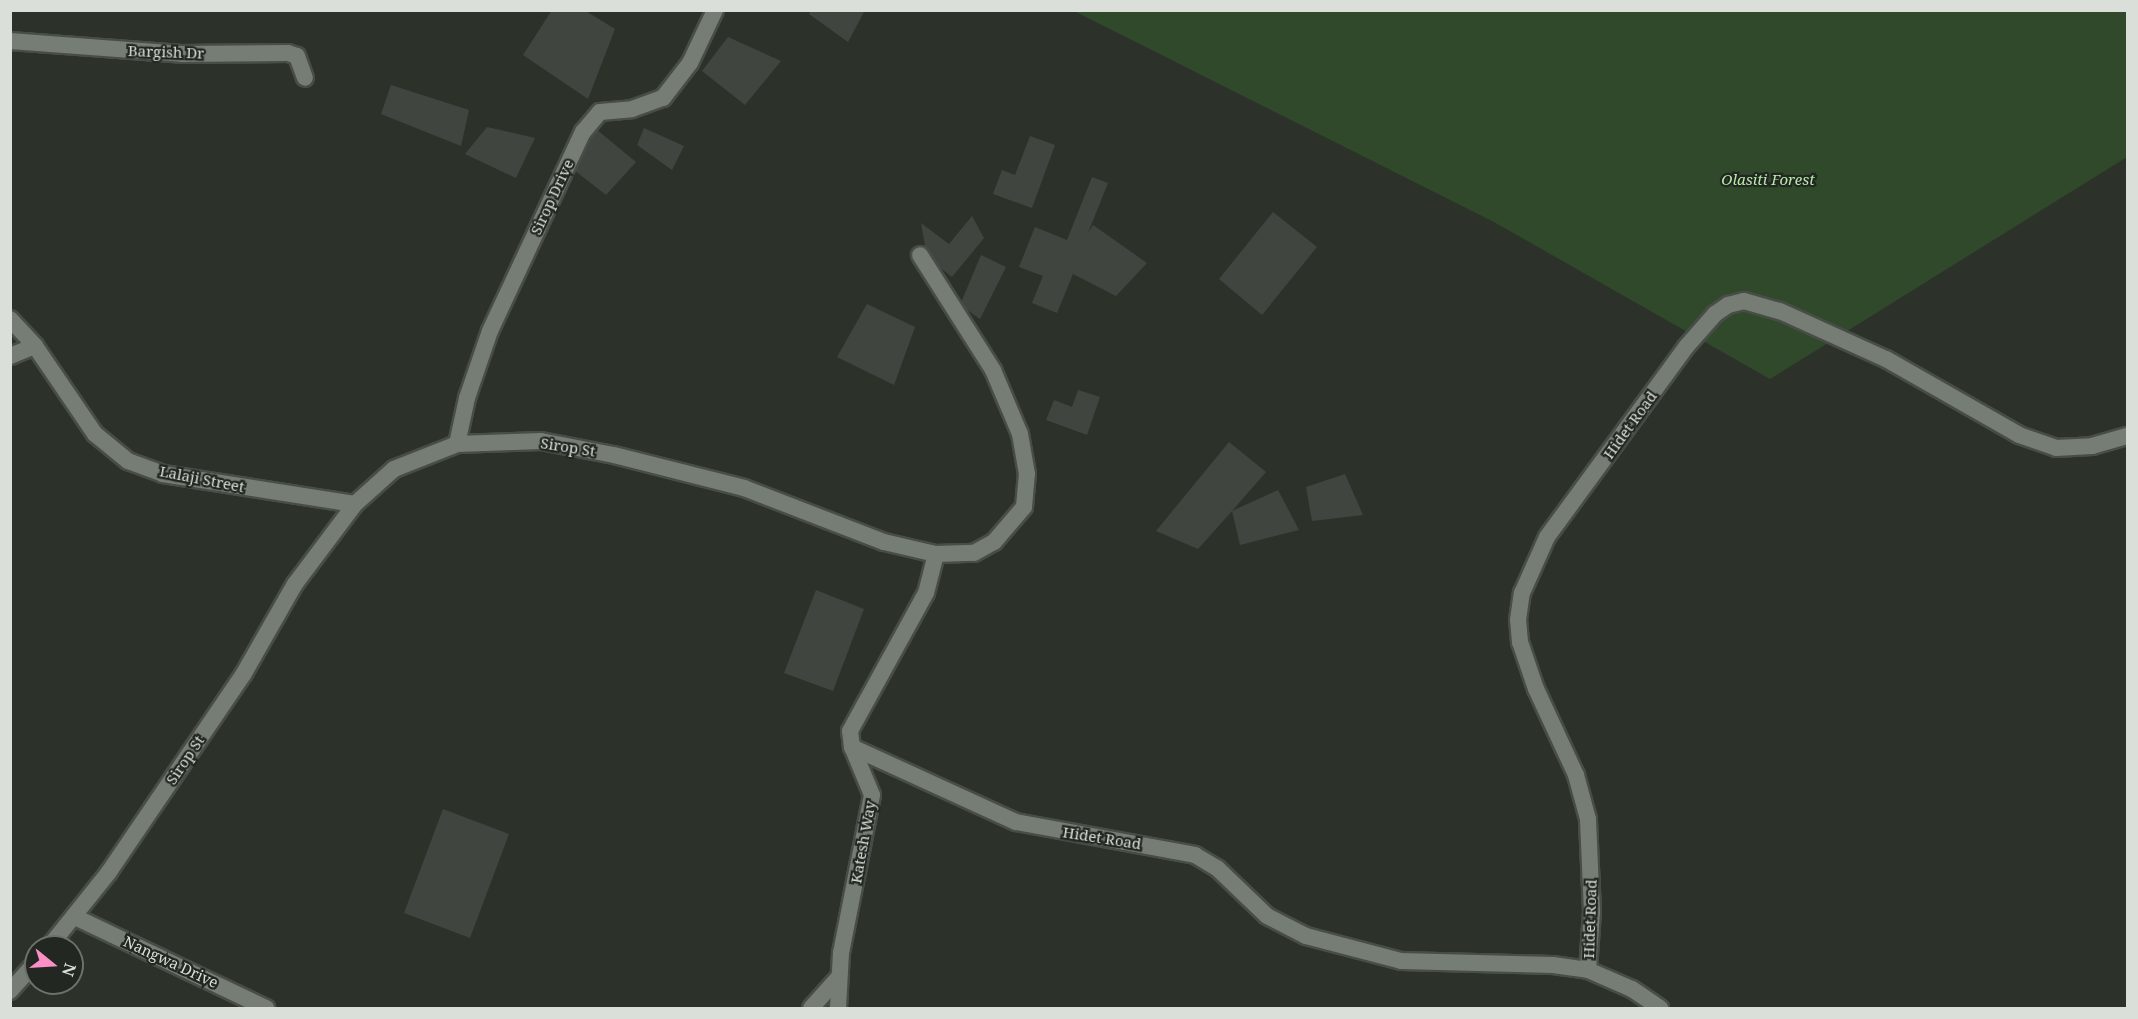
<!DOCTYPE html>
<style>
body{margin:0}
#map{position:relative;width:2138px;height:1019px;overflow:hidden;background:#2c322a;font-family:"Noto Serif",serif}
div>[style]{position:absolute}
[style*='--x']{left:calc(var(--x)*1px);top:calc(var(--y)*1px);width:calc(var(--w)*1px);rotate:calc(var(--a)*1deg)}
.green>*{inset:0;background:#30492a}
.building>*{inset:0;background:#40463f}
.roads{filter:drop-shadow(2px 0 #484d47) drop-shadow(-2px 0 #484d47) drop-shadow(0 2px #484d47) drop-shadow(0 -2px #484d47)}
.minor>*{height:16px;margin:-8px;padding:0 8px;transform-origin:8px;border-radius:8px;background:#767d74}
span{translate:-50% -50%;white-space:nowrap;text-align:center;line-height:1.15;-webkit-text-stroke:4.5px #222821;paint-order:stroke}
.street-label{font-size:15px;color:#dbdfda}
.park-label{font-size:15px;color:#b8eaaa;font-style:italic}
.frame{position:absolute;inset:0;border:12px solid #dbdfda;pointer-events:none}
.north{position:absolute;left:24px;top:935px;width:60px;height:60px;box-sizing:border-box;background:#222821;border:2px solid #6c716b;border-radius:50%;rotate:108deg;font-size:16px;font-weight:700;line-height:24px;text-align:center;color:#dbdfda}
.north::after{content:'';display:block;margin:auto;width:21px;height:27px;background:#fb8fc6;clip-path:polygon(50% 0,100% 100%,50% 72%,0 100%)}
</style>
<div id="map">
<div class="green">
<div style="clip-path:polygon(1074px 11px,2127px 11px,2127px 157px,1770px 379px,1494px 222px)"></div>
</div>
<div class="building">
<div style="clip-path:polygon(552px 10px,584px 10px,615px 29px,588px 99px,523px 55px)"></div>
<div style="clip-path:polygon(811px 10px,865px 10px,848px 42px,809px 14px)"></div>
<div style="clip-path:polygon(728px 37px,781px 61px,745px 105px,702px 71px)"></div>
<div style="clip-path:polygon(391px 85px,469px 110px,461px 146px,381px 114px)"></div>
<div style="clip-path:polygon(487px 127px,535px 138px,516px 178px,465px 154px)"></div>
<div style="clip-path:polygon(644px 128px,684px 146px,672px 170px,637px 145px)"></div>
<div style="clip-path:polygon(596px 129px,636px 162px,606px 195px,574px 170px)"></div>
<div style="clip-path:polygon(1030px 136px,1055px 145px,1032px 208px,993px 194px,1002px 170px,1015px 175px)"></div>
<div style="clip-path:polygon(1092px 177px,1108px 183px,1088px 233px,1093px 225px,1147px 263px,1116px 296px,1073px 274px,1057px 313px,1032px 303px,1043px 276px,1019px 267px,1035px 227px,1067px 240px)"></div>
<div style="clip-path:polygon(1273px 212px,1317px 247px,1262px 315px,1219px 279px)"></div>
<div style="clip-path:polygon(972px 216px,984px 238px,952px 277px,927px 257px,921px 223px,949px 244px)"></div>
<div style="clip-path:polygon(981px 255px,1006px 267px,980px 319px,960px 305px)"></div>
<div style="clip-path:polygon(867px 304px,915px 327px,894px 385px,837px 357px)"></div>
<div style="clip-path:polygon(1078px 390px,1100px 397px,1087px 435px,1046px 420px,1054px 400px,1072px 407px)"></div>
<div style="clip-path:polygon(1229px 442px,1266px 472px,1232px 511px,1278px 490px,1299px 530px,1240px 545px,1232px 511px,1198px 549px,1156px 531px)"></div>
<div style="clip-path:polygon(1345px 474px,1363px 515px,1312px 521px,1306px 487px)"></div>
<div style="clip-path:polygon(816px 590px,864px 609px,833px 691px,784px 673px)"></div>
<div style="clip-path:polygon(443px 809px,509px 834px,470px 938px,404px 913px)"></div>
</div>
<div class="roads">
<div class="minor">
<div style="--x:10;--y:41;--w:172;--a:4.3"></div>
<div style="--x:182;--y:54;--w:106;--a:-0.5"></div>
<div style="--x:288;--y:53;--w:9;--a:18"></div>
<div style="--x:297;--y:56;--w:23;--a:70"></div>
<div style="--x:10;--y:319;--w:37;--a:47"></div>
<div style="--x:35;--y:346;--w:107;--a:55.7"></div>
<div style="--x:95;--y:434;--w:43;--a:39.3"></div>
<div style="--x:128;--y:461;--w:37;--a:20"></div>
<div style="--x:163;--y:474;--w:194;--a:8.9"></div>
<div style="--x:10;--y:356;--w:27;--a:-22"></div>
<div style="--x:457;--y:444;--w:47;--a:-77.7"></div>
<div style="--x:467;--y:398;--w:71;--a:-71.1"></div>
<div style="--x:490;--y:331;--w:220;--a:-65"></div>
<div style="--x:583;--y:132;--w:26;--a:-50"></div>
<div style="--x:600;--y:112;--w:32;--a:-5"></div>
<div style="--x:632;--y:109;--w:33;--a:-20"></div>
<div style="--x:663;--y:98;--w:44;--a:-52.4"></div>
<div style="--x:690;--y:63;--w:59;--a:-64.7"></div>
<div style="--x:852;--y:747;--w:180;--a:24.6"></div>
<div style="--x:1016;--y:822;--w:182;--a:10.4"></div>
<div style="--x:1195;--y:855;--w:26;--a:31"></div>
<div style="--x:1217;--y:868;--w:69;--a:43.8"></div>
<div style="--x:1267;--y:916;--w:44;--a:27.1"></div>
<div style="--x:1306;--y:936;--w:98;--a:14.7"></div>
<div style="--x:1401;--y:961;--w:152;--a:1.5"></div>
<div style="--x:1553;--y:965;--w:35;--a:8"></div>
<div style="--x:1588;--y:970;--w:48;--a:23.4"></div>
<div style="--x:1632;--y:989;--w:34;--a:34"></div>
<div style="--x:75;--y:917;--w:212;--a:25.5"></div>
<div style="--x:49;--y:947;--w:96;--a:-51.3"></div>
<div style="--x:109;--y:872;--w:238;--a:-55.8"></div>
<div style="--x:243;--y:675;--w:105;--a:-60.3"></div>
<div style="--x:295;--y:584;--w:100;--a:-53.1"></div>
<div style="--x:355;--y:504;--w:52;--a:-41.9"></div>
<div style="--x:394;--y:469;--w:68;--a:-21.6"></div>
<div style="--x:457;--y:444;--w:84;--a:-2"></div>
<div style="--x:541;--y:441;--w:74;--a:10.9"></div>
<div style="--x:614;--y:455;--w:134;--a:14.2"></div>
<div style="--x:744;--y:488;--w:150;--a:21.1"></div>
<div style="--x:884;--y:542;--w:53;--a:13"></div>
<div style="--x:936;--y:554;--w:38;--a:-2"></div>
<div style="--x:974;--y:553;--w:23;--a:-29"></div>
<div style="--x:994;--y:542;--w:46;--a:-49.4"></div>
<div style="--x:1024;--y:507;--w:33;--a:-85"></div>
<div style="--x:1027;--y:474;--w:41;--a:-99.9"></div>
<div style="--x:1020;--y:434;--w:69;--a:-112.9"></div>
<div style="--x:993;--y:370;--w:136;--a:-122.4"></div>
<div style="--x:1588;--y:970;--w:58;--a:-86.1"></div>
<div style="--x:1592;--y:912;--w:93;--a:-92.5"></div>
<div style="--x:1588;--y:819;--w:46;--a:-105.3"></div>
<div style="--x:1576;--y:775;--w:95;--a:-114.9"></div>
<div style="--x:1536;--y:689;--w:50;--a:-108.8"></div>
<div style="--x:1520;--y:642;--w:22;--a:-95"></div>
<div style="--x:1518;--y:620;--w:27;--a:-82"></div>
<div style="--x:1522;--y:593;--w:61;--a:-65.9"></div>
<div style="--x:1547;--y:537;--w:235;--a:-53.8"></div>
<div style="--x:1686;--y:347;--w:44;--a:-48.7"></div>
<div style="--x:1715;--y:314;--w:16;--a:-35"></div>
<div style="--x:1728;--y:305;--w:16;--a:-14"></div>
<div style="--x:1744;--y:301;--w:37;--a:16"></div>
<div style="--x:1780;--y:311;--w:116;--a:24.4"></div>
<div style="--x:1886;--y:359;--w:153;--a:29.7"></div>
<div style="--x:2019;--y:435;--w:39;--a:19"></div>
<div style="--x:2056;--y:448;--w:36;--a:-3"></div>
<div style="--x:2092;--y:446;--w:37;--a:-16"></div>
<div style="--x:10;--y:991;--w:39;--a:-48"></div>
<div style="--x:811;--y:1008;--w:40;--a:-48"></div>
<div style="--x:838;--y:1008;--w:55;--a:-86.9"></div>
<div style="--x:841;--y:953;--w:161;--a:-78.9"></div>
<div style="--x:872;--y:795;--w:52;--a:-112.6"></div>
<div style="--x:852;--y:747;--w:16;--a:-97"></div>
<div style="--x:850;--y:731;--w:158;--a:-61.2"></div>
<div style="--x:926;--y:593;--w:40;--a:-75.6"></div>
</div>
</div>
<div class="street-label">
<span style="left:166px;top:52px;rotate:2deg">Bargish Dr</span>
<span style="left:552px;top:197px;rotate:-65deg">Sirop Drive</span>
<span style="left:1630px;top:425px;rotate:-54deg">Hidet Road</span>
<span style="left:568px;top:447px;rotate:9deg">Sirop St</span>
<span style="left:202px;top:479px;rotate:11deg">Lalaji Street</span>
<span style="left:185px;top:760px;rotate:-56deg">Sirop St</span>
<span style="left:1102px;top:838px;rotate:9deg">Hidet Road</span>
<span style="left:863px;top:842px;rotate:-80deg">Katesh Way</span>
<span style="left:1590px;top:919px;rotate:-88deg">Hidet Road</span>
<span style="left:171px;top:962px;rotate:25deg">Nangwa Drive</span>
</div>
<div class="park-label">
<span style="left:1768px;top:180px">Olasiti Forest</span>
</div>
<div class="frame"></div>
<div class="north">N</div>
</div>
